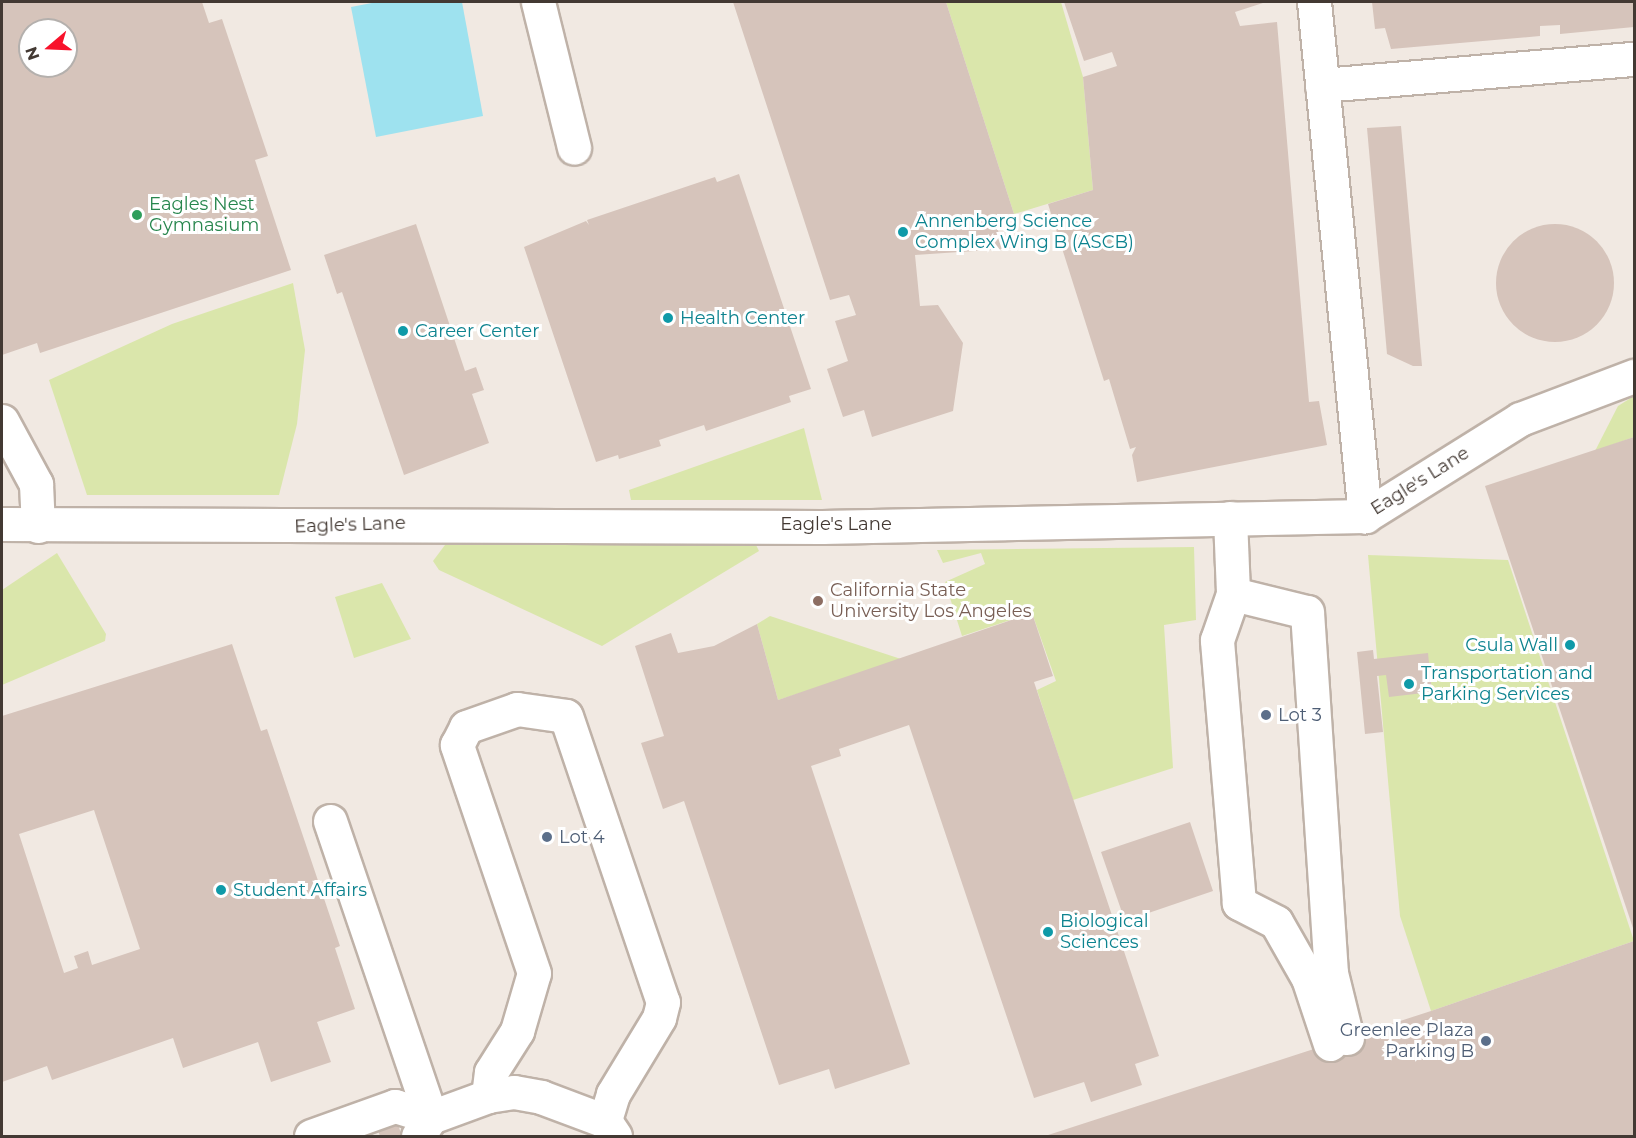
<!DOCTYPE html>
<style>
body{margin:0}
#map{position:relative;width:1636px;height:1138px;overflow:hidden;background:#f1e9e2;font-family:Montserrat,sans-serif}
div>[style]{position:absolute}
[style*='--x']{left:calc(var(--x)*1px);top:calc(var(--y)*1px);width:calc(var(--w)*1px);rotate:calc(var(--a)*1deg)}
.green>*{inset:0;background:#dae6ab}
.water>*{inset:0;background:#9ee2ef}
.building>*{inset:0;background:#d6c4bb}
.round{border-radius:50%}
.roads{filter:drop-shadow(2px 0 #bfb2a8) drop-shadow(-2px 0 #bfb2a8) drop-shadow(0 2px #bfb2a8) drop-shadow(0 -2px #bfb2a8)}
.minor>*{height:33px;margin:-16.5px;padding:0 16.5px;transform-origin:16.5px;border-radius:16.5px;background:#fff}
.dots>*{width:16px;height:16px;translate:-50% -50%;box-sizing:border-box;border:3px solid #fff;border-radius:50%}
span{translate:-50% -50%;white-space:nowrap;text-align:center;line-height:1.15;-webkit-text-stroke:6px #fff;paint-order:stroke}
.leisure-label{font-size:18px;color:#27864d}
.left{translate:0 -50%;text-align:left}
.culture-label{font-size:18px;color:#0d838f}
.right{translate:-100% -50%;text-align:right}
.street-label{font-size:18px;color:#433933}
.education-label{font-size:18px;color:#785e54}
.service-label{font-size:18px;color:#4e5e75}
.frame{position:absolute;inset:0;border:3px solid #433933;pointer-events:none}
.north{position:absolute;left:18px;top:18px;width:60px;height:60px;box-sizing:border-box;background:#fff;border:2px solid #b4b0ad;border-radius:50%;rotate:251deg;font-size:16px;font-weight:700;line-height:24px;text-align:center;color:#433933}
.north::after{content:'';display:block;margin:auto;width:21px;height:27px;background:#f8122b;clip-path:polygon(50% 0,100% 100%,50% 72%,0 100%)}
</style>
<div id="map">
<div class="green">
<div style="clip-path:polygon(946px 2px,1061px 2px,1083px 77px,1093px 190px,1014px 214px)"></div>
<div style="clip-path:polygon(293px 283px,305px 350px,297px 424px,279px 495px,87px 495px,49px 380px,172px 324px)"></div>
<div style="clip-path:polygon(1634px 396px,1634px 437px,1595px 451px,1618px 406px)"></div>
<div style="clip-path:polygon(804px 428px,822px 500px,631px 500px,629px 490px)"></div>
<div style="clip-path:polygon(445px 545px,756px 545px,759px 551px,602px 646px,439px 570px,433px 561px)"></div>
<div style="clip-path:polygon(1194px 547px,1196px 620px,1164px 625px,1173px 768px,1073px 800px,1037px 690px,1056px 681px,1032px 613px,962px 636px,945px 582px,985px 564px,981px 553px,943px 563px,937px 550px)"></div>
<div style="clip-path:polygon(57px 553px,106px 634px,105px 641px,2px 685px,2px 590px)"></div>
<div style="clip-path:polygon(1368px 555px,1508px 560px,1634px 941px,1431px 1011px,1400px 916px)"></div>
<div style="clip-path:polygon(382px 583px,411px 639px,354px 658px,335px 597px)"></div>
<div style="clip-path:polygon(770px 616px,904px 660px,778px 700px,757px 624px)"></div>
</div>
<div class="water">
<div style="clip-path:polygon(377px 2px,462px 2px,483px 116px,376px 137px,351px 7px)"></div>
</div>
<div class="building">
<div style="clip-path:polygon(evenodd,2px 2px,202px 2px,209px 23px,222px 19px,268px 156px,255px 160px,291px 270px,40px 353px,37px 343px,2px 355px,2px 2px,30px 30px,66px 30px,66px 66px,30px 66px,30px 30px)"></div>
<div style="clip-path:polygon(733px 2px,946px 2px,1014px 214px,993px 215px,1004px 249px,915px 255px,920px 306px,938px 305px,963px 343px,953px 411px,872px 437px,864px 410px,843px 417px,827px 369px,848px 361px,835px 321px,856px 315px,849px 295px,830px 300px)"></div>
<div style="clip-path:polygon(1064px 2px,1266px 2px,1235px 12px,1240px 26px,1277px 22px,1309px 402px,1319px 401px,1327px 445px,1137px 482px,1132px 455px,1136px 447px,1130px 449px,1109px 379px,1104px 381px,1048px 204px,1093px 190px,1083px 77px,1117px 66px,1112px 52px,1084px 61px)"></div>
<div style="clip-path:polygon(1372px 2px,1634px 2px,1634px 27px,1560px 34px,1560px 25px,1540px 26px,1540px 36px,1391px 49px,1385px 28px,1375px 29px)"></div>
<div style="clip-path:polygon(1401px 126px,1422px 366px,1413px 366px,1387px 354px,1367px 128px)"></div>
<div style="clip-path:polygon(739px 174px,811px 389px,789px 396px,791px 402px,706px 431px,704px 425px,659px 440px,661px 446px,619px 459px,618px 455px,596px 462px,524px 247px,586px 221px,589px 225px,587px 220px,715px 177px,717px 182px)"></div>
<div style="clip-path:polygon(416px 224px,465px 371px,476px 367px,484px 390px,472px 394px,489px 443px,404px 475px,342px 292px,337px 294px,324px 255px)"></div>
<div class="round" style="left:1496px;top:224px;width:118px;height:118px"></div>
<div style="clip-path:polygon(1634px 437px,1634px 931px,1485px 486px)"></div>
<div style="clip-path:polygon(1032px 613px,1053px 676px,1034px 682px,1159px 1056px,1135px 1064px,1142px 1085px,1091px 1102px,1084px 1082px,1034px 1098px,909px 725px,839px 749px,841px 756px,811px 766px,910px 1064px,835px 1089px,829px 1069px,779px 1085px,684px 801px,663px 809px,641px 743px,664px 736px,635px 646px,671px 633px,678px 653px,714px 646px,757px 624px,778px 700px)"></div>
<div style="clip-path:polygon(evenodd,232px 644px,261px 731px,267px 729px,340px 946px,335px 948px,355px 1009px,317px 1022px,331px 1062px,271px 1082px,258px 1042px,183px 1068px,173px 1038px,52px 1080px,47px 1066px,2px 1082px,2px 716px,232px 644px,94px 810px,140px 949px,92px 965px,88px 951px,74px 956px,78px 968px,64px 973px,19px 834px,94px 810px)"></div>
<div style="clip-path:polygon(1373px 650px,1374px 659px,1428px 653px,1432px 692px,1389px 697px,1386px 675px,1377px 676px,1383px 732px,1365px 734px,1357px 652px)"></div>
<div style="clip-path:polygon(1190px 822px,1213px 891px,1125px 921px,1101px 852px)"></div>
<div style="clip-path:polygon(1634px 941px,1634px 1136px,1045px 1136px,1431px 1011px)"></div>
<div style="clip-path:polygon(397px 1122px,402px 1136px,380px 1136px,377px 1128px)"></div>
</div>
<div class="roads">
<div class="minor">
<div style="--x:538;--y:2;--w:150;--a:76.1"></div>
<div style="--x:1314;--y:2;--w:517;--a:84.33"></div>
<div style="--x:1322;--y:85;--w:313;--a:-4.8"></div>
<div style="--x:2;--y:421;--w:72;--a:61.6"></div>
<div style="--x:36;--y:484;--w:42;--a:87.3"></div>
<div style="--x:1230;--y:518;--w:76;--a:87.7"></div>
<div style="--x:2;--y:524;--w:820;--a:0.21"></div>
<div style="--x:822;--y:527;--w:543;--a:-1.16"></div>
<div style="--x:1365;--y:516;--w:183;--a:-32"></div>
<div style="--x:1520;--y:419;--w:122;--a:-20.7"></div>
<div style="--x:330;--y:821;--w:313;--a:71.2"></div>
<div style="--x:1330;--y:1044;--w:70;--a:-108.4"></div>
<div style="--x:1308;--y:978;--w:64;--a:-119.7"></div>
<div style="--x:1276;--y:922;--w:42;--a:-152.8"></div>
<div style="--x:1239;--y:903;--w:264;--a:-94.8"></div>
<div style="--x:1217;--y:640;--w:49;--a:-70.8"></div>
<div style="--x:1233;--y:594;--w:76;--a:13.7"></div>
<div style="--x:1307;--y:612;--w:362;--a:86.2"></div>
<div style="--x:1331;--y:973;--w:67;--a:76.2"></div>
<div style="--x:488;--y:1096;--w:24;--a:-83"></div>
<div style="--x:491;--y:1072;--w:49;--a:-57.6"></div>
<div style="--x:517;--y:1031;--w:60;--a:-73.7"></div>
<div style="--x:534;--y:973;--w:241;--a:-108.7"></div>
<div style="--x:457;--y:745;--w:20;--a:-63"></div>
<div style="--x:466;--y:727;--w:54;--a:-19.4"></div>
<div style="--x:517;--y:709;--w:49;--a:8.1"></div>
<div style="--x:566;--y:716;--w:302;--a:71.3"></div>
<div style="--x:663;--y:1002;--w:16;--a:104"></div>
<div style="--x:659;--y:1018;--w:89;--a:121.2"></div>
<div style="--x:613;--y:1094;--w:28;--a:107"></div>
<div style="--x:311;--y:1136;--w:89;--a:-19.7"></div>
<div style="--x:395;--y:1106;--w:38;--a:17"></div>
<div style="--x:418;--y:1136;--w:23;--a:-56"></div>
<div style="--x:431;--y:1117;--w:61;--a:-20.2"></div>
<div style="--x:488;--y:1096;--w:26;--a:-9"></div>
<div style="--x:514;--y:1092;--w:27;--a:10"></div>
<div style="--x:541;--y:1097;--w:68;--a:20.6"></div>
<div style="--x:605;--y:1121;--w:18;--a:56"></div>
</div>
</div>
<div class="dots">
<div style="left:137px;top:215px;background:#2e9e5b"></div>
<div style="left:903px;top:232px;background:#0f9aa8"></div>
<div style="left:668px;top:318px;background:#0f9aa8"></div>
<div style="left:403px;top:331px;background:#0f9aa8"></div>
<div style="left:818px;top:601px;background:#8d6e63"></div>
<div style="left:1570px;top:645px;background:#0f9aa8"></div>
<div style="left:1409px;top:684px;background:#0f9aa8"></div>
<div style="left:1266px;top:715px;background:#5c6f8a"></div>
<div style="left:547px;top:837px;background:#5c6f8a"></div>
<div style="left:221px;top:890px;background:#0f9aa8"></div>
<div style="left:1048px;top:932px;background:#0f9aa8"></div>
<div style="left:1486px;top:1041px;background:#5c6f8a"></div>
</div>
<div class="leisure-label">
<span class="left" style="left:149px;top:215px">Eagles Nest<br>Gymnasium</span>
</div>
<div class="culture-label">
<span class="left" style="left:915px;top:232px">Annenberg Science<br>Complex Wing B (ASCB)</span>
<span class="left" style="left:680px;top:318px">Health Center</span>
<span class="left" style="left:415px;top:331px">Career Center</span>
<span class="right" style="left:1558px;top:645px">Csula Wall</span>
<span class="left" style="left:1421px;top:684px">Transportation and<br>Parking Services</span>
<span class="left" style="left:233px;top:890px">Student Affairs</span>
<span class="left" style="left:1060px;top:932px">Biological<br>Sciences</span>
</div>
<div class="street-label">
<span style="left:1420px;top:481px;rotate:-32deg">Eagle's Lane</span>
<span style="left:836px;top:524px">Eagle's Lane</span>
<span style="left:350px;top:525px;rotate:-2deg">Eagle's Lane</span>
</div>
<div class="education-label">
<span class="left" style="left:830px;top:601px">California State<br>University Los Angeles</span>
</div>
<div class="service-label">
<span class="left" style="left:1278px;top:715px">Lot 3</span>
<span class="left" style="left:559px;top:837px">Lot 4</span>
<span class="right" style="left:1474px;top:1041px">Greenlee Plaza<br>Parking B</span>
</div>
<div class="frame"></div>
<div class="north">N</div>
</div>
